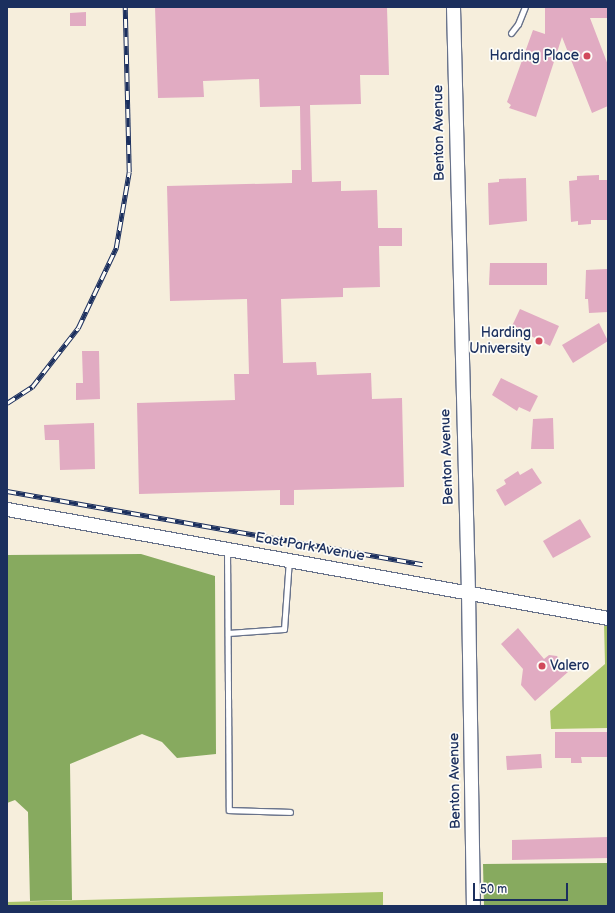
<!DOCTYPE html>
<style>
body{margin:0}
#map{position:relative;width:615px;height:913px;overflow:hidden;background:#f6eedc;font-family:"Balsamiq Sans",sans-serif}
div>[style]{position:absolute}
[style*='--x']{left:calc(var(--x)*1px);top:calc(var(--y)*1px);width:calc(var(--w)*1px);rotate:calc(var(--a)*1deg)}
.green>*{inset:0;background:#aac56b}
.forest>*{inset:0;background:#87aa5f}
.building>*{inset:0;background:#e1abc2}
.roads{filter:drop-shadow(1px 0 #68728a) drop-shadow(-1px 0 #68728a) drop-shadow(0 1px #68728a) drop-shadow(0 -1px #68728a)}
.service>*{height:5px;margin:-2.5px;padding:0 2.5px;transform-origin:2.5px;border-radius:2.5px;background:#fff}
.tertiary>*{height:13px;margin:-6.5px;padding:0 6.5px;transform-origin:6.5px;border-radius:6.5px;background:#fff}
.rail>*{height:4.5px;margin-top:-2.25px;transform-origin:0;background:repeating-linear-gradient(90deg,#fdfcf7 0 9px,#1b2f5e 0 18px);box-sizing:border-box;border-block:1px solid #1b2f5e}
.dots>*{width:11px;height:11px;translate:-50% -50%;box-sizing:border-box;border:2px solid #fdfcf7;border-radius:50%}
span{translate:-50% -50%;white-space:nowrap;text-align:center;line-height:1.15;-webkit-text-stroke:3.5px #fdfcf7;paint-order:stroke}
.poi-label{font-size:14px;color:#1b2f5e}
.right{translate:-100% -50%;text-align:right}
.left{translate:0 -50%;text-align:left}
.street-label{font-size:14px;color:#1b2f5e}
.frame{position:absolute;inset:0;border:8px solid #1b2f5e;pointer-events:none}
.scale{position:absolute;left:473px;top:883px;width:95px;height:18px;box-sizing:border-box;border:2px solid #1b2f5e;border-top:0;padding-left:5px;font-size:12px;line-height:14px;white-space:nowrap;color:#1b2f5e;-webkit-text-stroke:3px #fdfcf7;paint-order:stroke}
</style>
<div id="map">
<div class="green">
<div style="clip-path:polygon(604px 623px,608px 624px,608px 728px,551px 729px,550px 711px,605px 664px)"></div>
<div style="clip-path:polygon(383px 892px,383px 906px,7px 906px,7px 902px)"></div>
</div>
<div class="forest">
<div style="clip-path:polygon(141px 554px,215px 576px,216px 754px,177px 758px,162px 742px,142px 734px,70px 764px,72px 900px,30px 901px,28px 812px,15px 800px,7px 803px,7px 555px)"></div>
<div style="clip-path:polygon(608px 863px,608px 906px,484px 906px,483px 864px)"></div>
</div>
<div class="building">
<div style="clip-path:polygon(155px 7px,387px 7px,389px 75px,360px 75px,361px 104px,310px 105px,312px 182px,341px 181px,341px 191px,377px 190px,378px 228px,402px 228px,402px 246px,379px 246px,380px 287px,343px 288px,343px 297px,281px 299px,283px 363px,316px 362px,317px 375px,371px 373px,372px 399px,402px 398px,404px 487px,294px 490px,294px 505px,280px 505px,280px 490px,139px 494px,137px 403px,235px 400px,234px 374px,249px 374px,247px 299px,170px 301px,167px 186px,292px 183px,292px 170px,301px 170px,300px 106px,260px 107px,259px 79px,203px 81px,204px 97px,158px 98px)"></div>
<div style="clip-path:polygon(545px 7px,608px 7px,608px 18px,590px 18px,608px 65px,608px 106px,592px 113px,562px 37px,536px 117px,509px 108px,511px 105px,507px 102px,533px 30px,545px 34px)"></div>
<div style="clip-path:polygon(86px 12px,86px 26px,70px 26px,70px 13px)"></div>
<div style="clip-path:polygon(599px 175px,599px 180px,607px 180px,608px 220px,591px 220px,591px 224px,578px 225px,578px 221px,571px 222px,569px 181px,577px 180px,577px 176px)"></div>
<div style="clip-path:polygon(526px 178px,527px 221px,489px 225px,488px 183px,499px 182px,499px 179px)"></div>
<div style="clip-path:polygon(490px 263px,547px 263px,547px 285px,489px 285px)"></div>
<div style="clip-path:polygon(607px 269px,608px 312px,589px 313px,588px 299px,585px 299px,586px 270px)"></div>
<div style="clip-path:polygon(520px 309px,559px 326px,550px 346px,512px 326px)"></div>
<div style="clip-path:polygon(599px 323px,608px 341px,573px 363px,562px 345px)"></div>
<div style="clip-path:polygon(82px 351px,99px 351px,100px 399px,76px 400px,76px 383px,83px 383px)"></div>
<div style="clip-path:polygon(501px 378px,538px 396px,530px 412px,519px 407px,517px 411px,492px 395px)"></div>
<div style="clip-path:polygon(553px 418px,554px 449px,531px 449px,533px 419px)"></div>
<div style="clip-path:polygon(94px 423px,95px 469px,60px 470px,59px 440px,45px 440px,44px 425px)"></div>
<div style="clip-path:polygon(532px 468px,542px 483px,505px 506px,496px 490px,506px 484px,504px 480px,518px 471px,520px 475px)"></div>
<div style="clip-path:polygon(580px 519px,591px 537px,553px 558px,543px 541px)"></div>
<div style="clip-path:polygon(518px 628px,544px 659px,549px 655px,557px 656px,568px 672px,535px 701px,521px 685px,523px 669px,501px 644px)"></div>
<div style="clip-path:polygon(555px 732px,608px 732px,608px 757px,581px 757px,582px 763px,571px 763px,571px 758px,555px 758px)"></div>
<div style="clip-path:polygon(541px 754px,542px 768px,507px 770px,506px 756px)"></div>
<div style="clip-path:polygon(608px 837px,608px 858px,512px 860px,512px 840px)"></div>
</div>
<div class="roads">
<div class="service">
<div style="--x:511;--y:33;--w:11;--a:-52"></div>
<div style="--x:518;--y:24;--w:18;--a:-68"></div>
<div style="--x:227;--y:550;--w:260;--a:89.6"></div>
<div style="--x:229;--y:810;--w:61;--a:1.9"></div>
<div style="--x:228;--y:633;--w:56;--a:-4.1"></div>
<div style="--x:284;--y:629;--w:69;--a:-85.9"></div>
</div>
<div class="tertiary">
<div style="--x:453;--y:7;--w:584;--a:88.53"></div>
<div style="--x:468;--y:591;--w:315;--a:89.1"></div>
<div style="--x:7;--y:509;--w:611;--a:10.28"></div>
</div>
</div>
<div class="rail">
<div style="--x:7;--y:403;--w:30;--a:-33"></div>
<div style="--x:32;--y:387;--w:75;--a:-52.1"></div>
<div style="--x:78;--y:328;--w:89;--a:-64.6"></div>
<div style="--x:116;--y:248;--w:77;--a:-80.3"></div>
<div style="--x:129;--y:172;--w:165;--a:-91.4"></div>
<div style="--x:7;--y:491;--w:422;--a:10"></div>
</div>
<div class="dots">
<div style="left:587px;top:56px;background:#d1495b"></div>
<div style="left:539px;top:341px;background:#d1495b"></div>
<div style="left:542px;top:666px;background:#d1495b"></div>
</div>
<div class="poi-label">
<span class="right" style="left:579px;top:56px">Harding Place</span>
<span class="right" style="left:531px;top:341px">Harding<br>University</span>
<span class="left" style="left:550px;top:666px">Valero</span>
</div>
<div class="street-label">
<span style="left:439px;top:133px;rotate:-91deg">Benton Avenue</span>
<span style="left:447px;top:457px;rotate:-92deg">Benton Avenue</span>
<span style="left:310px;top:547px;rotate:10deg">East Park Avenue</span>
<span style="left:455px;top:781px;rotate:-91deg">Benton Avenue</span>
</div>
<div class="frame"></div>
<div class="scale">50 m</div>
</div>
